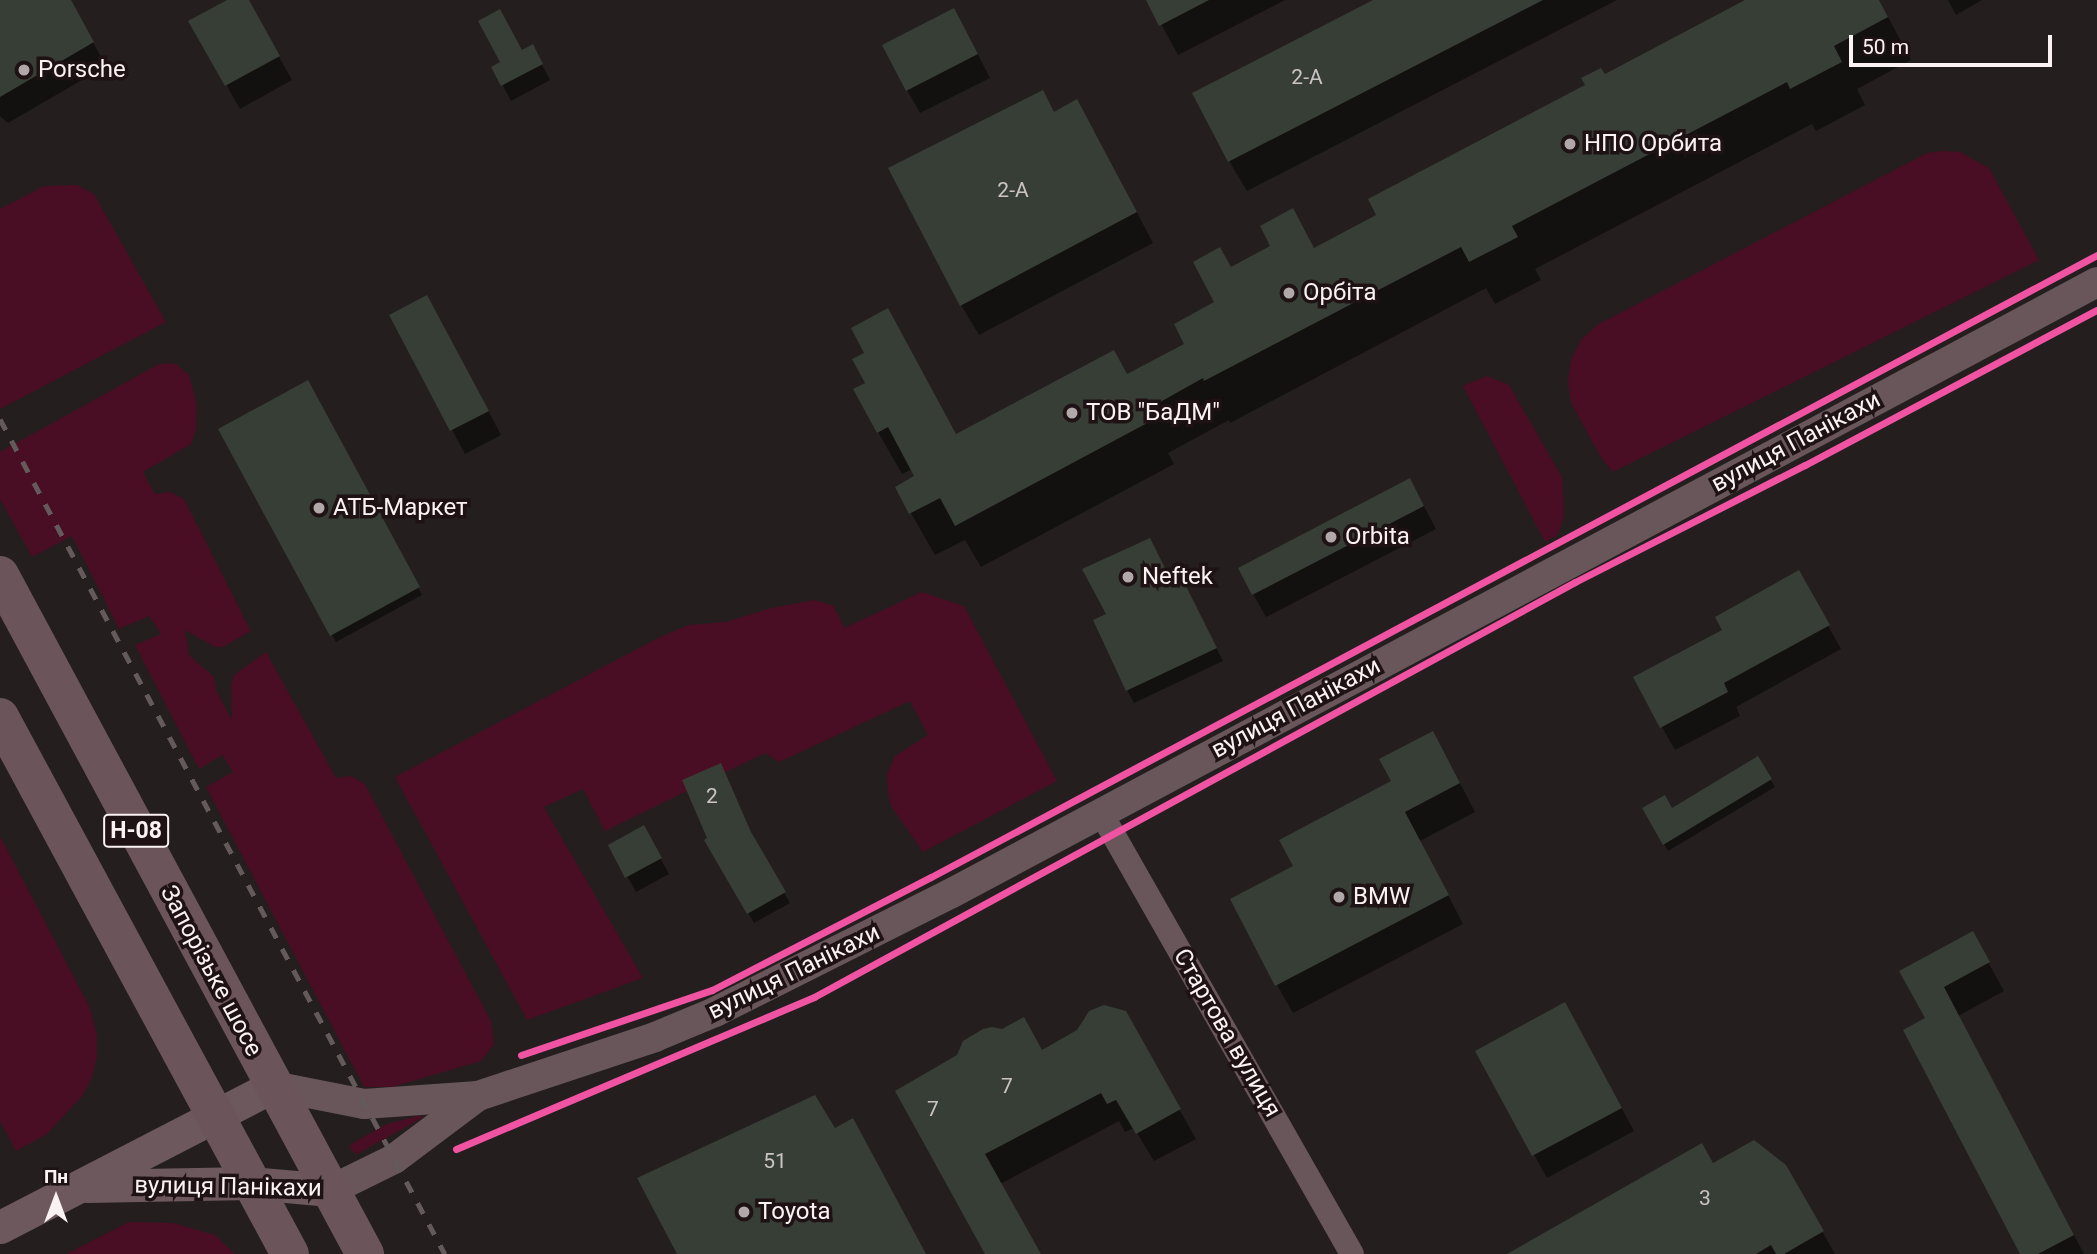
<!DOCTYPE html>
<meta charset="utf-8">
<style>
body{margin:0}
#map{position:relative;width:2097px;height:1254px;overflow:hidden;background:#241e1f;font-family:Roboto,sans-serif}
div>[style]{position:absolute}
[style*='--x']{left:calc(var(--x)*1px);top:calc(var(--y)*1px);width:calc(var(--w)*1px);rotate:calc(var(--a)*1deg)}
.green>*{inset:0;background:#490e23}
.shadow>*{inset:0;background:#0007}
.building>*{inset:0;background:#373e36}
.minor>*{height:24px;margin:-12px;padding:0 12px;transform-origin:12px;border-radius:12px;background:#69565a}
.tertiary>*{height:30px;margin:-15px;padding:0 15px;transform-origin:15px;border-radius:15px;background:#69565a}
.secondary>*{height:33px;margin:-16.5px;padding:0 16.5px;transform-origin:16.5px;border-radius:16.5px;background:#6c585d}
.primary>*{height:38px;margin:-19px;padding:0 19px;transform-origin:19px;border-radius:19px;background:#6b555b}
.rail>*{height:5px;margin-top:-2.5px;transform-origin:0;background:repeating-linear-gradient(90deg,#64595b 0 12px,transparent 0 24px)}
.cycleway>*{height:7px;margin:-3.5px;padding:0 3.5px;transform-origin:3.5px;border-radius:3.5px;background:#f153a3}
.dots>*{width:19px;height:19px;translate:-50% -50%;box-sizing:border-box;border:4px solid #1e1214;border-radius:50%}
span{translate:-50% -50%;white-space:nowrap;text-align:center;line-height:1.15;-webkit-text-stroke:7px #1e1214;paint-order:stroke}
.number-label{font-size:21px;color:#cac5c4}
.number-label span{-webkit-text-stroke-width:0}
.shield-label span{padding:2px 5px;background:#1e1214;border:2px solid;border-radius:5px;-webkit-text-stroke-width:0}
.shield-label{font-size:23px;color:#fbf2f3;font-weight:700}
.poi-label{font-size:24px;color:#fbf2f3}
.left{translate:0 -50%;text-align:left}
.street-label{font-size:24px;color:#fbf2f3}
.north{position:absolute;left:21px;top:1163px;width:70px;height:70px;-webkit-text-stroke:5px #1e1214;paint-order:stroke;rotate:0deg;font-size:19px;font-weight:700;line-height:28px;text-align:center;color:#fbf2f3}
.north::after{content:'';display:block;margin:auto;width:24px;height:32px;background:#fbf2f3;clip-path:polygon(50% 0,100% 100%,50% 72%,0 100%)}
.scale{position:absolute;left:1849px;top:35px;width:203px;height:32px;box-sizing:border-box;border:4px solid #fbf2f3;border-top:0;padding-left:9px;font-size:21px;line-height:24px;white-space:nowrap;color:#fbf2f3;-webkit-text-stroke:5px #1e1214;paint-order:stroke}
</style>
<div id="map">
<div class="green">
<div style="clip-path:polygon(1943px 151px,1960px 152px,1989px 168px,2039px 260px,1613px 472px,1602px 459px,1571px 403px,1568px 381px,1571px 360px,1581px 340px,1597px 325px,1927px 153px)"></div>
<div style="clip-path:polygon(77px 185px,94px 194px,166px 322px,0 409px,0 209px,44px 186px)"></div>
<div style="clip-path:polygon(167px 363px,176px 364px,189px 375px,197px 404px,196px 430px,191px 444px,143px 472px,155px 494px,170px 492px,184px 499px,251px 631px,223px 647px,215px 647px,185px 630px,189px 655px,214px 677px,216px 690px,232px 720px,231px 684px,234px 675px,266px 652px,336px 778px,351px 776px,365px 784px,491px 1021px,494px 1044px,481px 1061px,392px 1087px,364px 1087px,206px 787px,233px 772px,222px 755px,199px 769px,135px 645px,161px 634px,149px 616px,119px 629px,72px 536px,32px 557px,0 499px,0 452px,159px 364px)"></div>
<div style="clip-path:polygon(1487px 376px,1509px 385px,1562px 477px,1564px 516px,1558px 535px,1545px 542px,1463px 386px)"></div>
<div style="clip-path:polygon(922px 592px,964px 606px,1057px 781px,923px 852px,891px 806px,888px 791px,887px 774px,895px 756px,928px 735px,910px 701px,779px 762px,765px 753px,605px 831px,583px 789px,544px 807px,643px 978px,527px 1020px,395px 777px,658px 638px,688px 625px,726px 622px,771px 608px,815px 600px,834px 606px,844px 628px)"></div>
<div style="clip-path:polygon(0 836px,89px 1006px,97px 1034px,97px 1056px,92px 1077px,83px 1095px,47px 1134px,16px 1151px,0 1121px)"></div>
<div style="clip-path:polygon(421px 1115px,422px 1118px,357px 1154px,350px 1149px,351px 1144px,387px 1124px)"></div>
<div style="clip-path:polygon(129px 1222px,173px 1223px,215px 1235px,235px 1254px,66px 1254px)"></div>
</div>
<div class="shadow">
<div style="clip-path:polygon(0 0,70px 0,106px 66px,8px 123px,0 116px)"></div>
<div style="clip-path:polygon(231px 0,247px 0,292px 80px,240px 109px,191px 22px)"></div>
<div style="clip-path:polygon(1148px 0,1285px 0,1178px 55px)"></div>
<div style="clip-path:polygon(1377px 0,1617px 0,1247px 191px,1229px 161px)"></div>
<div style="clip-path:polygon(1749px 0,1879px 0,1911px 60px,1857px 89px,1865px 105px,1816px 131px,1812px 124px,1535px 269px,1541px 280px,1495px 304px,1486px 288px,1230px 423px,1229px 420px,1168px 453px,1174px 464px,981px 567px,965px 540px,935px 555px,911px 513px,917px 477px,912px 469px,902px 474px,878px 432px,868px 384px,866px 353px,888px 311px,957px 436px,1127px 376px,1187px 344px,1217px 303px,1231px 269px,1314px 250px,1379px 216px,1604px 76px)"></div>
<div style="clip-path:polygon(1948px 0,1982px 0,1956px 15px)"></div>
<div style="clip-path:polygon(967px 33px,990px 78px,920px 113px,907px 90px)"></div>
<div style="clip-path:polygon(532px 46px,550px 80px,511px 101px,493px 67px)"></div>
<div style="clip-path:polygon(1055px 113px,1094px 131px,1153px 243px,979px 335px,961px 305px)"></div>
<div style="clip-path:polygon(391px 316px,440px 320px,501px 435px,465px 454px)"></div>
<div style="clip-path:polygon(307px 383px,422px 595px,336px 642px,220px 430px)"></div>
<div style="clip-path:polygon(1410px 480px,1436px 529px,1266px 617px,1253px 594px)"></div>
<div style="clip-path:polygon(1799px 573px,1841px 649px,1736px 707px,1740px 716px,1675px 750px,1662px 727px,1725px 631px)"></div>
<div style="clip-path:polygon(1173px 586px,1189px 595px,1223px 661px,1134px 703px,1127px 690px,1108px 615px)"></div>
<div style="clip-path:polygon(1757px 758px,1775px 787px,1668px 851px,1644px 809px,1671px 810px)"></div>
<div style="clip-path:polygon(1449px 762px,1475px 812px,1420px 841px,1463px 924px,1293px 1013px,1277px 985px,1295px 867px)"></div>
<div style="clip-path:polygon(726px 775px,756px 844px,790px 903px,754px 923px,707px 840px)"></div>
<div style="clip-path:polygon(643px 827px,669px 874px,636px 892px,610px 846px)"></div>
<div style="clip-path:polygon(1972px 933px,2004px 991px,1958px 1016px,2084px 1254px,2022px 1254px,1927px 1019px)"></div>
<div style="clip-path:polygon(1109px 1007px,1125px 1013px,1196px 1139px,1154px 1161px,1134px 1128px,1125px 1132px,1119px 1121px,1000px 1184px,1039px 1254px,987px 1254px,898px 1091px,1042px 1052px,1078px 1031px,1084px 1018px,1097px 1008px)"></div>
<div style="clip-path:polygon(1578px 1027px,1634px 1131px,1547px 1178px,1477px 1051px)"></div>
<div style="clip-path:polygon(1713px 1165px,1785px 1166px,1835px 1254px,1510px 1254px)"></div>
</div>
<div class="building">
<div style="clip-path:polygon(0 0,71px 0,94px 42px,0 97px)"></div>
<div style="clip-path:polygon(227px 0,249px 0,280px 56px,225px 86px,188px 21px)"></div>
<div style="clip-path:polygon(1146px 0,1209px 0,1159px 26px)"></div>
<div style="clip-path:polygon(1373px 0,1543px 0,1228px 162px,1192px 93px)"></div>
<div style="clip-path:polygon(1745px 0,1879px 0,1888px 17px,1834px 46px,1842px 62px,1790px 89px,1787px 82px,1512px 226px,1518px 237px,1469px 262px,1461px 247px,1204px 381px,1203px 378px,1146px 410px,1151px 421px,955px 526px,940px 498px,909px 514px,895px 487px,914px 476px,888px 427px,877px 433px,853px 389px,865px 383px,852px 359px,864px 353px,851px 328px,888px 308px,956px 434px,1114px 350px,1127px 374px,1184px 344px,1174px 324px,1214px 302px,1193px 262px,1220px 247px,1231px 267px,1270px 246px,1260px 226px,1293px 208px,1314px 248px,1376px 215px,1368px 199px,1585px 85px,1581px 78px,1601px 68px,1605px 74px)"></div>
<div style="clip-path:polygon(954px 8px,978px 54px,906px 91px,882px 45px)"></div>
<div style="clip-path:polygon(500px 9px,522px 50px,533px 44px,543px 64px,501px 86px,491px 67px,500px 62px,478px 21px)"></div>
<div style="clip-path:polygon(1043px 90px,1054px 112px,1077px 99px,1137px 212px,960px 306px,888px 168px)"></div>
<div style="clip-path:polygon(427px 295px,489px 411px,450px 431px,389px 315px)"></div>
<div style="clip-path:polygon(308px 380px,420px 587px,330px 636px,218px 429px)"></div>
<div style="clip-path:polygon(1410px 478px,1424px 506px,1252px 595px,1238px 568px)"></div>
<div style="clip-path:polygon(1150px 538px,1173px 584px,1183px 580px,1217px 648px,1126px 691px,1093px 620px,1106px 614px,1082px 569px)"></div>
<div style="clip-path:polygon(1799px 570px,1830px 625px,1724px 683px,1728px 692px,1660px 728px,1633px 677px,1722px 630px,1715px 617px)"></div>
<div style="clip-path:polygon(1433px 731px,1460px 783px,1405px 812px,1449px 895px,1275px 986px,1230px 899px,1293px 866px,1279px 840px,1391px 781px,1379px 759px)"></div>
<div style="clip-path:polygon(1758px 756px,1772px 779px,1663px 845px,1642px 808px,1665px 795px,1672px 808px)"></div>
<div style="clip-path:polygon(721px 763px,751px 832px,786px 892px,747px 914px,704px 840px,707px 838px,682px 780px)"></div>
<div style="clip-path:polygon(644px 825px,662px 858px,625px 878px,608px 845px)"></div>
<div style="clip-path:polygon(1973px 931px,1990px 962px,1944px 987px,2074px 1235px,2038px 1254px,2020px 1254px,1903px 1030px,1925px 1018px,1899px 971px)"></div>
<div style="clip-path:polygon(1565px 1002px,1622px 1108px,1532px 1156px,1475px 1051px)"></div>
<div style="clip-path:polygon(1104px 1005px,1126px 1011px,1181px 1109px,1136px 1134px,1116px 1100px,1107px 1104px,1101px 1093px,985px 1154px,1041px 1254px,985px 1254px,895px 1091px,957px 1055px,963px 1041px,983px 1029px,992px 1027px,1002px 1029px,1024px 1017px,1042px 1050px,1077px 1030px,1089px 1011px)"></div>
<div style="clip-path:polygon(815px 1095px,835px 1128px,853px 1118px,926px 1254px,677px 1254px,637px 1178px)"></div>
<div style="clip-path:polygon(1754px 1140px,1786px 1165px,1824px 1231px,1784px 1254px,1776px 1254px,1771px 1245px,1756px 1254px,1507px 1254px,1702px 1143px,1713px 1163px)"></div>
</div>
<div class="minor">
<div style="--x:1101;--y:813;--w:507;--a:60.35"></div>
</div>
<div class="tertiary">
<div style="--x:273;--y:1086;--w:93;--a:11.2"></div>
<div style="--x:364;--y:1104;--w:114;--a:-4"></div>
<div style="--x:478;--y:1096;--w:187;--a:-18.4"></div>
<div style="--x:655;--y:1037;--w:65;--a:-22.6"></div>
<div style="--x:715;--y:1012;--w:263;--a:-26.7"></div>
<div style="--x:950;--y:894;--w:1300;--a:-28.08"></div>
<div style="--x:331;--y:1190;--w:70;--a:-26.2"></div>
<div style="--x:394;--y:1159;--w:105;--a:-36.9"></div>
</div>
<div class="secondary">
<div style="--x:86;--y:1186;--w:165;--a:-1"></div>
<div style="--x:251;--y:1183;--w:80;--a:5"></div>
<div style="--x:0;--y:1227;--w:307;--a:-27.3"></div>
</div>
<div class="primary">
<div style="--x:0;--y:575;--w:771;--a:61.74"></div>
<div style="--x:0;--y:717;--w:610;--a:61.63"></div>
</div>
<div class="rail">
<div style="--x:0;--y:419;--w:946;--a:61.95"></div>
</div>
<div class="cycleway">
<div style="--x:521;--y:1055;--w:202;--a:-18.8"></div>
<div style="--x:712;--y:990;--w:246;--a:-27.3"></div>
<div style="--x:931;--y:877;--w:1322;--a:-28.08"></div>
<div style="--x:456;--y:1149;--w:389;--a:-23"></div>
<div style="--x:814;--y:997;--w:867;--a:-28.61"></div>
<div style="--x:1575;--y:582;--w:258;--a:-27"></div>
<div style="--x:1805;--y:465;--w:331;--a:-28"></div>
</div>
<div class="dots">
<div style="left:24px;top:70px;background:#b0a8a9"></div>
<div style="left:1570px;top:144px;background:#b0a8a9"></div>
<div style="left:1289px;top:293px;background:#b0a8a9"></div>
<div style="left:1072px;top:413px;background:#b0a8a9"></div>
<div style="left:319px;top:508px;background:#b0a8a9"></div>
<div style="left:1331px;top:537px;background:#b0a8a9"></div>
<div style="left:1128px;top:577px;background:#b0a8a9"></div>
<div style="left:1339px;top:897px;background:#b0a8a9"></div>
<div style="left:744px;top:1212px;background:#b0a8a9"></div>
</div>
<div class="number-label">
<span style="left:1307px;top:77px">2-А</span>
<span style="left:1013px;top:190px">2-А</span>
<span style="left:712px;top:796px">2</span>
<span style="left:1007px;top:1086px">7</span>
<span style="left:933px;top:1109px">7</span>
<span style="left:775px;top:1161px">51</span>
<span style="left:1705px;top:1198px">3</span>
</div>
<div class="shield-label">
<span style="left:136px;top:831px">Н-08</span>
</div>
<div class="poi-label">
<span class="left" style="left:38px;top:70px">Porsche</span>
<span class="left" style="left:1584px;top:144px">НПО Орбита</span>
<span class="left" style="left:1303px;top:293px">Орбіта</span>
<span class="left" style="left:1086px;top:413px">ТОВ "БаДМ"</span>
<span class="left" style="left:333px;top:508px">АТБ-Маркет</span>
<span class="left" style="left:1345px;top:537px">Orbita</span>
<span class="left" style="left:1142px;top:577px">Neftek</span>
<span class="left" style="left:1353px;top:897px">BMW</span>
<span class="left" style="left:758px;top:1212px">Toyota</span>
</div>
<div class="street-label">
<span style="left:1796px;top:442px;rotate:-28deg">вулиця Панікахи</span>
<span style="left:1296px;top:708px;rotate:-28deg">вулиця Панікахи</span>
<span style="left:211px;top:971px;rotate:62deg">Запорізьке шосе</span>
<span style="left:794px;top:972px;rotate:-26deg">вулиця Панікахи</span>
<span style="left:1227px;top:1033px;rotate:60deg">Стартова вулиця</span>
<span style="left:228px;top:1187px;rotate:1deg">вулиця Панікахи</span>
</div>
<div class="north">Пн</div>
<div class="scale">50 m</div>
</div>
